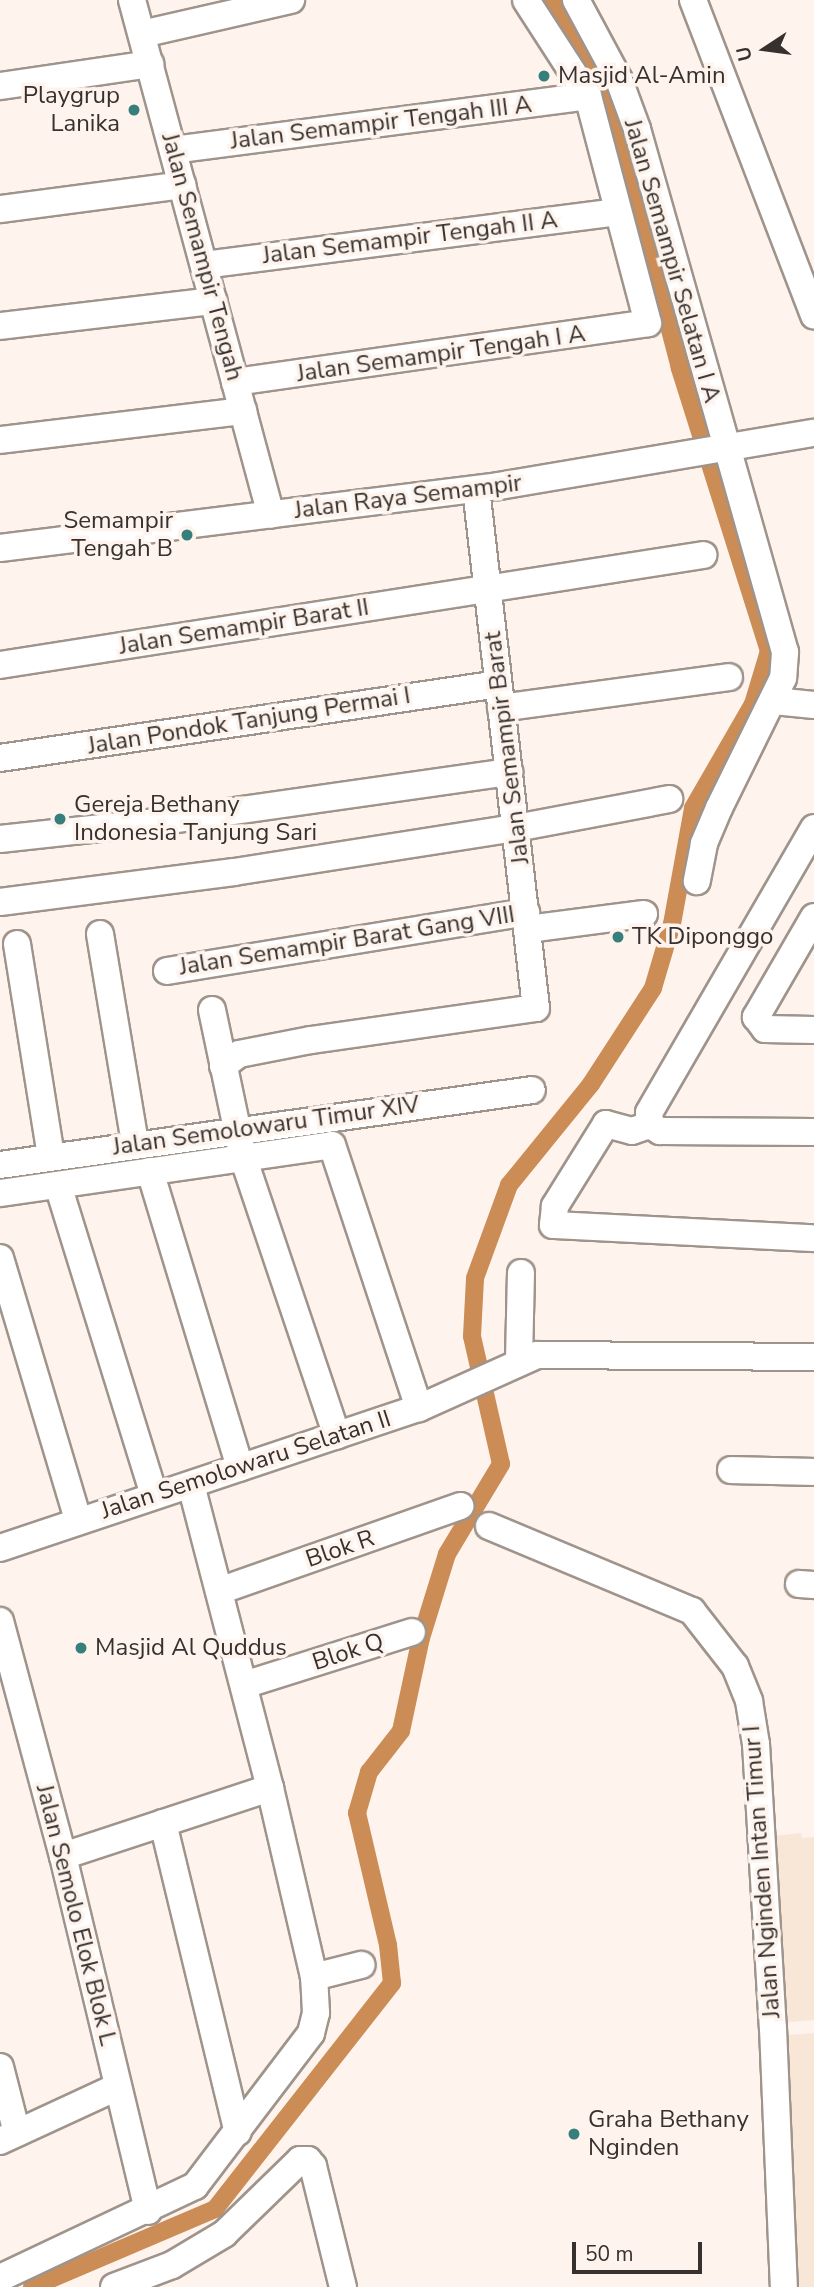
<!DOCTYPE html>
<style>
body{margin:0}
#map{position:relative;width:814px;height:2287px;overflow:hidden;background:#fef4ed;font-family:"Nunito Sans",sans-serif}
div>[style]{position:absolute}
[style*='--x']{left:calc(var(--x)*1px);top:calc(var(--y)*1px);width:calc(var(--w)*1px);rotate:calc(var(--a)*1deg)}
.built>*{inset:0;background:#f8e6d7}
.canal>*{height:18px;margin:-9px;padding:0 9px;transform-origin:9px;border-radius:9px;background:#cb8c56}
.roads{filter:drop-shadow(2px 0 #9f948b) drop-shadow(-2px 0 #9f948b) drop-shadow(0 2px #9f948b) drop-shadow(0 -2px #9f948b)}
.minor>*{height:26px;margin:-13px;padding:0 13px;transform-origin:13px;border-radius:13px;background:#fff}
.dots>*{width:19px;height:19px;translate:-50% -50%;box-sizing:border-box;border:4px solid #fef4ed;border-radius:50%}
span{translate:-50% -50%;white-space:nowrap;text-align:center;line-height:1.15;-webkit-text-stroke:7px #fef4ed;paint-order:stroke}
.poi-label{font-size:24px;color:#36312e}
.left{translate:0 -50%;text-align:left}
.right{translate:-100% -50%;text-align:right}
.street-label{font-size:24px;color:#36312e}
.north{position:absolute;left:730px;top:14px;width:70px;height:70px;-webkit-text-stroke:5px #fef4ed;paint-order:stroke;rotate:257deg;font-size:19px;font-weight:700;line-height:28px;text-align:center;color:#36312e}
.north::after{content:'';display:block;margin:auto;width:24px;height:32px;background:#36312e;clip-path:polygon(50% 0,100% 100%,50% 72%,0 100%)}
.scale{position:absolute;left:572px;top:2242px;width:130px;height:32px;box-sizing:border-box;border:4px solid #36312e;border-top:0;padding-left:9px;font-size:21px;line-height:24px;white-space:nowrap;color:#36312e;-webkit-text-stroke:5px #fef4ed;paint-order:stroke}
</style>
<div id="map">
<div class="built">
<div style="clip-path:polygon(801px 1833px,802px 1838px,814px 1837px,814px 2020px,780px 2023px,772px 1836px)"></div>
<div style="clip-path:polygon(814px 2033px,814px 2287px,796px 2287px,788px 2035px)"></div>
</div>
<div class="canal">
<div style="--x:32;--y:2287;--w:199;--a:-23.1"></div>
<div style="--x:215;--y:2209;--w:287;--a:-51.9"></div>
<div style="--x:392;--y:1983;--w:38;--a:-96"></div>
<div style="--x:388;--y:1945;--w:136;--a:-103.2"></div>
<div style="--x:357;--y:1813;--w:43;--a:-73.7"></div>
<div style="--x:369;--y:1772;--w:52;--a:-52"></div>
<div style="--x:401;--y:1731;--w:95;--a:-77.9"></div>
<div style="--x:421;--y:1638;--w:88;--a:-72.8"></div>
<div style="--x:447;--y:1554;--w:105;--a:-59"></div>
<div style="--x:501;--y:1464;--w:131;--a:-102.8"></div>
<div style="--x:472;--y:1336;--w:58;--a:-87"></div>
<div style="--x:475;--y:1278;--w:99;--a:-69.9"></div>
<div style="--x:509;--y:1185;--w:130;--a:-50.9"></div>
<div style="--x:591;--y:1084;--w:114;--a:-57.1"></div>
<div style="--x:653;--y:988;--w:67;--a:-73.5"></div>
<div style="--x:672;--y:924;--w:118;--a:-79.7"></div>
<div style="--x:693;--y:808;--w:120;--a:-60"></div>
<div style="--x:753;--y:704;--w:55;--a:-73.2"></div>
<div style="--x:769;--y:651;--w:297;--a:-107.5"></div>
<div style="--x:680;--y:368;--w:248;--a:-104.7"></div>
<div style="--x:617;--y:128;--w:143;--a:-116.6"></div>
</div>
<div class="roads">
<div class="minor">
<div style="--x:132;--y:0;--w:533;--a:74.9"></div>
<div style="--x:576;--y:0;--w:91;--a:61.7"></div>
<div style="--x:619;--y:80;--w:52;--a:69.8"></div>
<div style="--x:637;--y:129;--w:544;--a:74.2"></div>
<div style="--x:785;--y:652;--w:26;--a:94"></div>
<div style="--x:783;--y:678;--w:145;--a:116.2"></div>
<div style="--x:719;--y:808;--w:39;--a:113"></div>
<div style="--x:704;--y:844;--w:38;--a:101"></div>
<div style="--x:693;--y:0;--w:338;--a:69"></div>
<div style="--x:142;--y:34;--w:153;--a:-12.9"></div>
<div style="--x:0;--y:86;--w:152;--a:-8.3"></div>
<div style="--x:173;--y:150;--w:418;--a:-7.4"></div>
<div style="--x:0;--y:209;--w:184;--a:-7.5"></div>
<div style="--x:204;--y:265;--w:416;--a:-7.3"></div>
<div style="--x:0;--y:326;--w:215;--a:-6.7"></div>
<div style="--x:235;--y:382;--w:417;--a:-8.1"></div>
<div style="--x:648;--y:323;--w:235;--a:-104.8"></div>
<div style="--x:588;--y:96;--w:114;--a:-122.9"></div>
<div style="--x:0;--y:440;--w:245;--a:-6.8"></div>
<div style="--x:0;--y:548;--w:503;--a:-7.08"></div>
<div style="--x:499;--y:486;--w:319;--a:-9.6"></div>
<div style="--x:0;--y:665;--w:712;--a:-8.89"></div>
<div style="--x:774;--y:701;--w:40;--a:5.7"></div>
<div style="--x:501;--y:708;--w:230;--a:-7.7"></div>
<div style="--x:0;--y:758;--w:504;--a:-8.44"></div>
<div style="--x:814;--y:828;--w:329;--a:120.1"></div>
<div style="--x:649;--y:1113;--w:12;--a:85"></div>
<div style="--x:650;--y:1125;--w:12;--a:31"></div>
<div style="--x:660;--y:1131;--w:154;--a:0.4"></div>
<div style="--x:0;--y:839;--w:158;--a:-6.2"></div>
<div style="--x:157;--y:822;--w:356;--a:-8.1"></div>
<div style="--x:0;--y:902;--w:236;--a:-7.3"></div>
<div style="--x:234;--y:872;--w:285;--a:-8.9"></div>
<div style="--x:516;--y:828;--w:156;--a:-10.7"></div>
<div style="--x:814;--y:917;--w:116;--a:120.1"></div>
<div style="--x:756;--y:1017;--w:15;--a:53"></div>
<div style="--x:765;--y:1029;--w:49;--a:1.2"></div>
<div style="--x:528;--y:929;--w:117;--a:-7.4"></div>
<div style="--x:100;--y:934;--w:213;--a:80.5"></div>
<div style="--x:17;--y:944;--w:216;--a:80.9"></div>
<div style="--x:167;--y:971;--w:364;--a:-9.3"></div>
<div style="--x:212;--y:1010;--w:150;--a:78.1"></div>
<div style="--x:243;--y:1157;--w:294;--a:71.4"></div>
<div style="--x:223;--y:1066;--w:20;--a:-37"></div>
<div style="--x:239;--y:1054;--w:73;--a:-11"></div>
<div style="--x:311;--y:1040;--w:227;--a:-8.1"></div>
<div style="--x:536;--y:1008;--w:522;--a:-96.59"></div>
<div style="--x:650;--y:1125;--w:19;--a:162"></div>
<div style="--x:632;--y:1131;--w:27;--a:-165"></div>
<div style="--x:606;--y:1124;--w:97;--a:121.9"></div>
<div style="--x:555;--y:1206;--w:19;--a:96"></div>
<div style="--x:553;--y:1225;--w:261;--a:2.9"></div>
<div style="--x:0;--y:1165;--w:537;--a:-8.02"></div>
<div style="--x:150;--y:1171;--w:310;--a:73.1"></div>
<div style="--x:58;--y:1185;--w:325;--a:72.8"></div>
<div style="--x:0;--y:1193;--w:335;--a:-8.2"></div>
<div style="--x:332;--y:1145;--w:277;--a:71.7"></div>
<div style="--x:0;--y:1258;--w:273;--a:73.4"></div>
<div style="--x:519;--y:1360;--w:87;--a:-88.7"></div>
<div style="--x:731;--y:1470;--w:83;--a:1.4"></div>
<div style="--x:489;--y:1526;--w:220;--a:22.7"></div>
<div style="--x:692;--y:1611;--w:70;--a:52"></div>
<div style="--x:735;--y:1666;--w:38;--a:68"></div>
<div style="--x:749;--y:1701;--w:44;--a:80.8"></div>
<div style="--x:756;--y:1744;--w:285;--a:86.6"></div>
<div style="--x:773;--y:2028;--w:259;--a:87.6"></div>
<div style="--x:0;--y:1548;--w:442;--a:-18.5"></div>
<div style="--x:419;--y:1408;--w:129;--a:-24.2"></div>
<div style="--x:537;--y:1355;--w:277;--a:0.4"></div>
<div style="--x:799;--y:1584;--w:15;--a:4"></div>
<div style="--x:219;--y:1591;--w:256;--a:-19.4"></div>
<div style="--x:0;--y:1621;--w:243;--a:75"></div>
<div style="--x:63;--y:1856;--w:365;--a:76.5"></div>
<div style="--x:244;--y:1685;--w:176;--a:-17.5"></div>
<div style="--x:163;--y:1823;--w:318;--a:76.4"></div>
<div style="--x:63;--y:1856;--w:218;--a:-18.2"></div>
<div style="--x:314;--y:1977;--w:49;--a:-14.3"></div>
<div style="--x:0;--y:2067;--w:68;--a:75.6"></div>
<div style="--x:0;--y:2141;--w:129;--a:-24.8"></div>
<div style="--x:0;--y:2278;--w:216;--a:-25.3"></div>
<div style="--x:195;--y:2186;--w:192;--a:-52.8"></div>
<div style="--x:311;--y:2033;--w:21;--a:-76"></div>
<div style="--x:316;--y:2013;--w:36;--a:-93"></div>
<div style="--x:314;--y:1977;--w:194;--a:-103.1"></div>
<div style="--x:270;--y:1788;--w:313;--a:-104.6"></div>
<div style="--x:114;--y:2287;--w:62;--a:-20.8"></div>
<div style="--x:172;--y:2265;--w:61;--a:-30.8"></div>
<div style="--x:224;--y:2234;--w:106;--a:-44.2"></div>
<div style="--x:300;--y:2160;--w:8;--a:0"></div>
<div style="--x:308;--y:2160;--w:8;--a:50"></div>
<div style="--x:313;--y:2166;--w:125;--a:76.1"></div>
</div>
</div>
<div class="dots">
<div style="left:544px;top:76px;background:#377f7d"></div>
<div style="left:134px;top:110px;background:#377f7d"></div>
<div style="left:187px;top:535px;background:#377f7d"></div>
<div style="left:60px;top:819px;background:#377f7d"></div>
<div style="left:618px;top:937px;background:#377f7d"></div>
<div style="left:81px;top:1648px;background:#377f7d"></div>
<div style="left:574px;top:2134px;background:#377f7d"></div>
</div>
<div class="poi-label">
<span class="left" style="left:558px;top:76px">Masjid Al-Amin</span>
<span class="right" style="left:120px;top:110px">Playgrup<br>Lanika</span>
<span class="right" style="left:173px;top:535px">Semampir<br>Tengah B</span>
<span class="left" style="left:74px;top:819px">Gereja Bethany<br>Indonesia Tanjung Sari</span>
<span class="left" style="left:632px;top:937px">TK Diponggo</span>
<span class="left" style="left:95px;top:1648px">Masjid Al Quddus</span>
<span class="left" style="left:588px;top:2134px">Graha Bethany<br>Nginden</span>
</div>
<div class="street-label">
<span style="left:381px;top:123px;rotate:-7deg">Jalan Semampir Tengah III A</span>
<span style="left:410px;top:238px;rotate:-7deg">Jalan Semampir Tengah II A</span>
<span style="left:202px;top:257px;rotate:75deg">Jalan Semampir Tengah</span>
<span style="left:672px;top:261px;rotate:74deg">Jalan Semampir Selatan I A</span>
<span style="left:441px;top:354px;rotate:-8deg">Jalan Semampir Tengah I A</span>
<span style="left:408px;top:497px;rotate:-7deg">Jalan Raya Semampir</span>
<span style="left:244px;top:627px;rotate:-9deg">Jalan Semampir Barat II</span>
<span style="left:249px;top:721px;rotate:-9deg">Jalan Pondok Tanjung Permai I</span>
<span style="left:507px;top:748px;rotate:-97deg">Jalan Semampir Barat</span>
<span style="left:347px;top:941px;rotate:-9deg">Jalan Semampir Barat Gang VIII</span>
<span style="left:266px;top:1126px;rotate:-8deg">Jalan Semolowaru Timur XIV</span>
<span style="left:246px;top:1465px;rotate:-18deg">Jalan Semolowaru Selatan II</span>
<span style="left:340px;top:1549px;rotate:-19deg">Blok R</span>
<span style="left:348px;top:1652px;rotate:-18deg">Blok Q</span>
<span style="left:762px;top:1872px;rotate:-94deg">Jalan Nginden Intan Timur I</span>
<span style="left:76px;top:1915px;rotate:76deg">Jalan Semolo Elok Blok L</span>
</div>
<div class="north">U</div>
<div class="scale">50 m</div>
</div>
